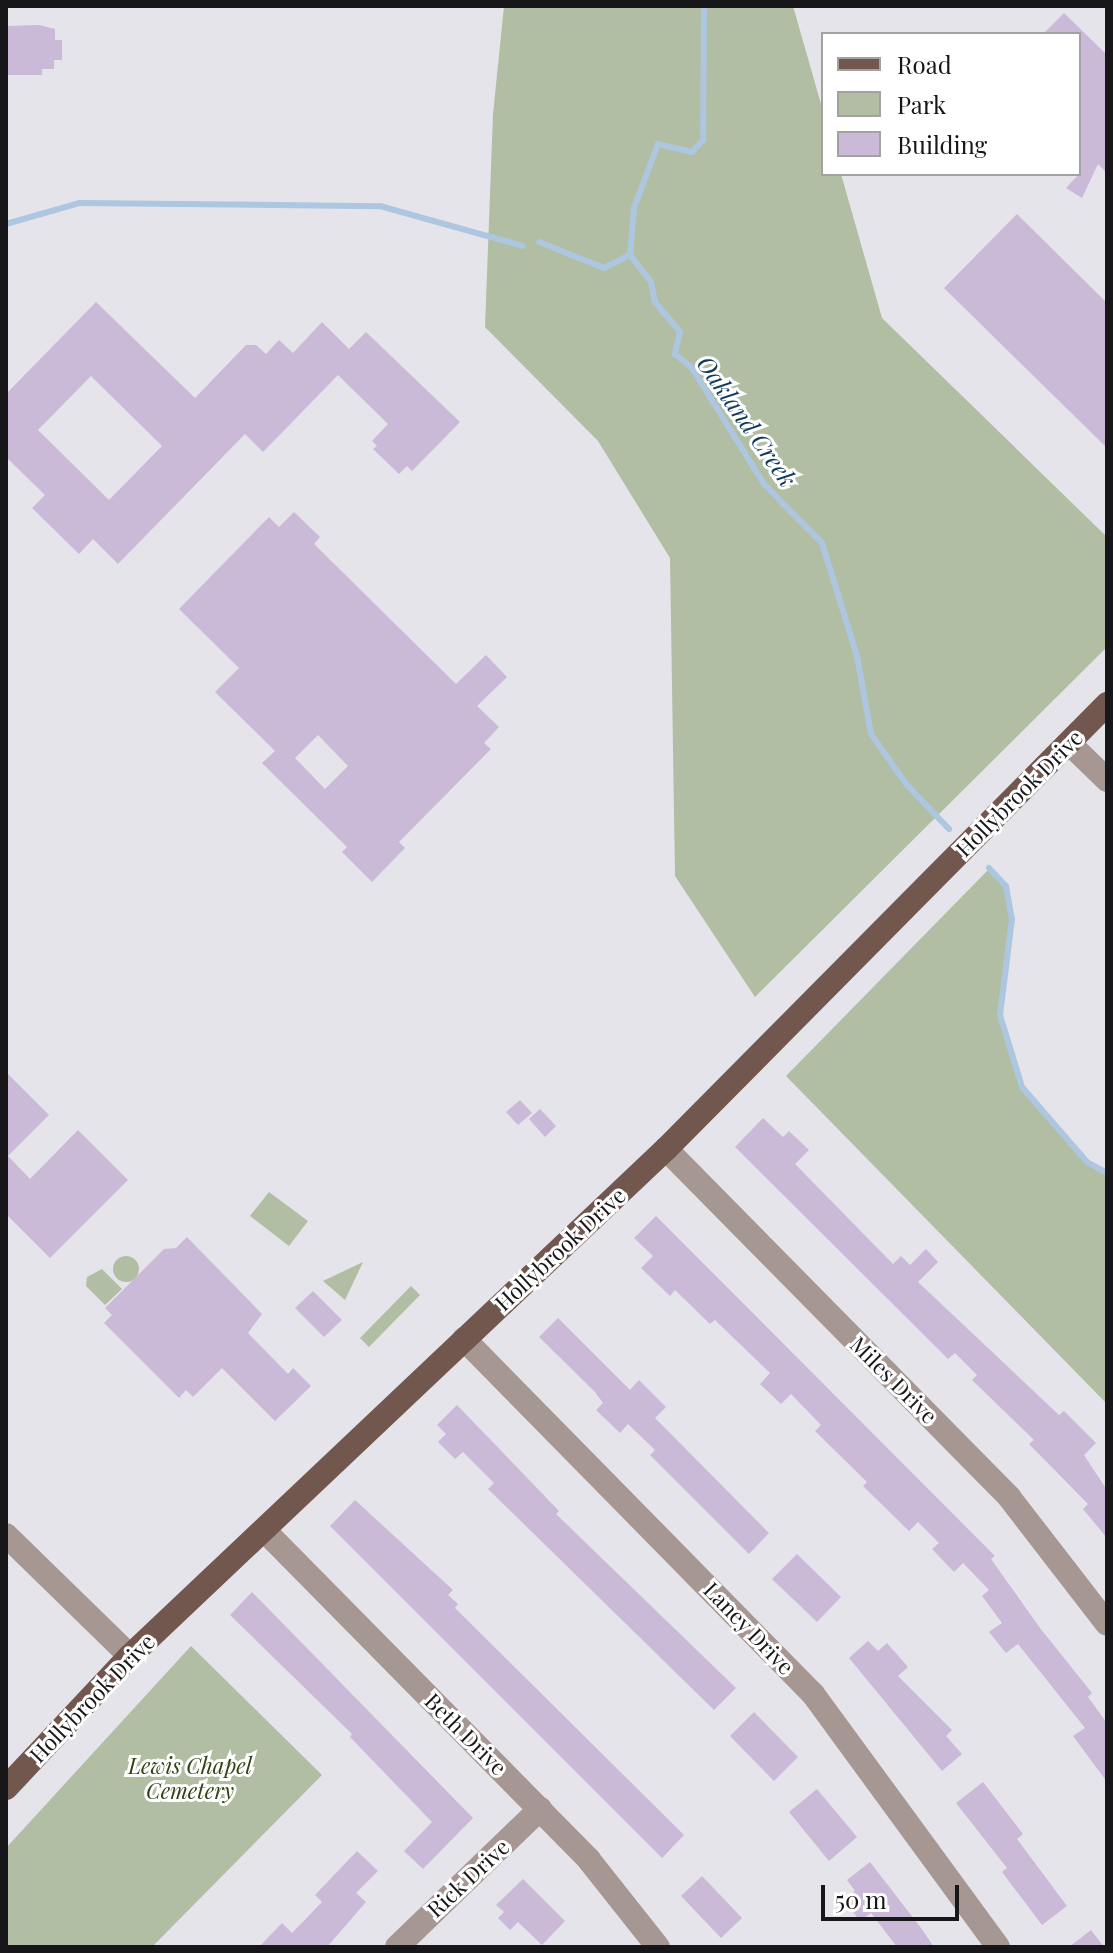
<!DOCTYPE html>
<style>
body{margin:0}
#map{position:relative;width:1113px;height:1953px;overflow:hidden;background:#e5e4ea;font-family:"Playfair Display",serif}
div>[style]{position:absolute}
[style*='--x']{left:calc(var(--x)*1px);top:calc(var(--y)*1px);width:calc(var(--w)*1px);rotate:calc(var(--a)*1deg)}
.green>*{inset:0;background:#b2bea4}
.round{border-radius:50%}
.stream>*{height:6px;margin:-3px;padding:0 3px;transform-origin:3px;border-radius:3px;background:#adc7e0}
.building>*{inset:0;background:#cabad7}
.minor>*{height:24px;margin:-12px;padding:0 12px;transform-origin:12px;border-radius:12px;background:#a79792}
.major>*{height:24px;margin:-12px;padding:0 12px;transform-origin:12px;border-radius:12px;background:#72574e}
span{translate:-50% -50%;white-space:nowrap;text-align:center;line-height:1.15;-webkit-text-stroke:6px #fff;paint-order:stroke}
.street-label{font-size:22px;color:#171719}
.park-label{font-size:22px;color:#314212;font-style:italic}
.water-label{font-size:24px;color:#103a5c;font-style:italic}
.frame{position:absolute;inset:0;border:8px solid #171719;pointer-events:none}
.legend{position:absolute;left:821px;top:32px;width:260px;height:144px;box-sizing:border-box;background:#fff;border:2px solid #a2a2a3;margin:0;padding:10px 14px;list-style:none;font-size:24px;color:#171719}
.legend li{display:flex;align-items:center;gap:16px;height:40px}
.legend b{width:40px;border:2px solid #a2a2a3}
.scale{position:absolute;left:821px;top:1885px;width:138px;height:36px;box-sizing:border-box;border:4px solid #171719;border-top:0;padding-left:10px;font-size:24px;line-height:28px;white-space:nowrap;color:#171719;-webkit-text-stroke:6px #fff;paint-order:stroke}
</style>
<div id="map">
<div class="green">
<div style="clip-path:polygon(504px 6px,793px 6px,823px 111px,823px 174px,841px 174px,882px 318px,1107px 537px,1107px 647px,755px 997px,675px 876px,670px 558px,598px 441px,485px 327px,493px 114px)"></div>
<div style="clip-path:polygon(989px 869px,1006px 886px,1012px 919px,1000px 1015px,1022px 1087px,1087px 1162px,1107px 1173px,1107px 1404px,786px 1076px)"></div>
<div style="clip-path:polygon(269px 1192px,308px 1221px,289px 1246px,250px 1216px)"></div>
<div class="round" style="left:113px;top:1256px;width:26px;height:26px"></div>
<div style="clip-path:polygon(363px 1262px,345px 1300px,323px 1281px)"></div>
<div style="clip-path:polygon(102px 1269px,122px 1289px,105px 1305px,86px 1286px,87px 1277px)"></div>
<div style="clip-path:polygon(411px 1286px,420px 1295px,369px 1347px,360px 1338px)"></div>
<div style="clip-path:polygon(191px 1646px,322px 1775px,152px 1947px,6px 1947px,6px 1848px)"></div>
</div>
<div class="stream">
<div style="--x:704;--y:6;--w:134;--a:90.4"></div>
<div style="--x:703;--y:140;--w:16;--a:133"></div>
<div style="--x:692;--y:152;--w:35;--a:-167"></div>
<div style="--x:658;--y:144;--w:68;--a:110.6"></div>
<div style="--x:634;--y:208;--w:47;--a:94.9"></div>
<div style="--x:630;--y:255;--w:34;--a:52"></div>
<div style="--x:651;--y:282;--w:20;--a:79"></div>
<div style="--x:655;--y:302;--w:39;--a:50"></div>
<div style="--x:680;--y:332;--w:23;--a:103"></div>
<div style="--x:675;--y:354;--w:22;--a:39"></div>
<div style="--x:692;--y:368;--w:137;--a:58.2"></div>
<div style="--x:764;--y:484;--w:83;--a:45.5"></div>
<div style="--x:822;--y:543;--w:118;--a:72.8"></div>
<div style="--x:857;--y:656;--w:79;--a:79.8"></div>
<div style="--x:871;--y:734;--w:62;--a:54.8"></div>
<div style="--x:907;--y:785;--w:61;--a:46.3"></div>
<div style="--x:6;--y:224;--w:76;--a:-16"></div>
<div style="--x:79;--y:203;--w:301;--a:0.6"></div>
<div style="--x:380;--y:206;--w:148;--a:15.6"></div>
<div style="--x:539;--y:242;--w:70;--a:21.8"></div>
<div style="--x:604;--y:268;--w:29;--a:-27"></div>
<div style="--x:989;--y:868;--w:25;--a:47"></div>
<div style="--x:1006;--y:886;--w:34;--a:80"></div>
<div style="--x:1012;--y:919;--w:97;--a:97.1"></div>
<div style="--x:1000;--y:1015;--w:75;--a:73"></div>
<div style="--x:1022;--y:1087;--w:99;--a:49.1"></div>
<div style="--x:1087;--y:1162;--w:23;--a:29"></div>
</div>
<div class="building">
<div style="clip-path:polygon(1064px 13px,1107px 55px,1107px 173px,1098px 164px,1082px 198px,1066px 188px,1079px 174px,1079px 34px,1043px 34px)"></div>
<div style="clip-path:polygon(39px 25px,55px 29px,55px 40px,62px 40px,62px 60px,54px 60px,54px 69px,42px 69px,42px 75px,6px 75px,6px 26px)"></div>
<div style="clip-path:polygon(1017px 214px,1107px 303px,1107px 448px,944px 288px)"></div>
<div style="clip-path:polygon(evenodd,96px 302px,195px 398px,246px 345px,256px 345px,266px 354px,279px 340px,293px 353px,322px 322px,349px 349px,366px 332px,460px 422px,412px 471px,407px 466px,399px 474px,373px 449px,377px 446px,372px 441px,388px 424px,338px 375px,263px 452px,245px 434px,118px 564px,93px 539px,79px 554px,32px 508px,45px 495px,6px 457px,6px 394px,96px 302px,91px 376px,162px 446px,109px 500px,38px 430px,91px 376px)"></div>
<div style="clip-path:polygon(evenodd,294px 512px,320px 537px,314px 544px,456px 684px,486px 655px,507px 677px,477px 706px,499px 727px,484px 743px,491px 749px,399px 842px,405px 848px,372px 882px,342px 852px,347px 847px,262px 763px,275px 751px,215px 692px,239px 668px,179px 609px,269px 517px,279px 527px,294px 512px,318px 735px,348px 766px,325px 789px,295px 758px,318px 735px)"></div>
<div style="clip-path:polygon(6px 1072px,49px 1115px,8px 1156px,30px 1179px,78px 1130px,128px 1180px,50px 1258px,6px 1214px)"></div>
<div style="clip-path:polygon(520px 1100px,532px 1113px,518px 1125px,506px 1112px)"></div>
<div style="clip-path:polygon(540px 1109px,556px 1126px,545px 1137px,529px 1119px)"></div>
<div style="clip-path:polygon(763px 1118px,783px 1137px,789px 1131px,809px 1150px,795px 1164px,893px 1264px,901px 1256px,910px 1265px,926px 1249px,938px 1262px,918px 1282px,1059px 1415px,1064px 1411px,1096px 1443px,1084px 1455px,1107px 1490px,1107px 1538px,1083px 1509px,1088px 1504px,1029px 1444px,1034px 1440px,972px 1380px,977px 1375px,955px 1353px,948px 1359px,735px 1147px)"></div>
<div style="clip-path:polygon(656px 1216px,995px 1556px,991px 1559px,1040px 1628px,1092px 1693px,1088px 1697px,1107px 1723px,1107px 1782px,1073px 1736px,1085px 1728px,1018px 1644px,1006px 1653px,989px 1632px,1002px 1623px,982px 1596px,989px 1590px,963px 1563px,954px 1572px,932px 1549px,939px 1543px,918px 1522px,909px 1531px,863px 1486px,867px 1482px,815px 1431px,821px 1425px,791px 1394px,781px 1404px,760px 1384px,770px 1373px,715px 1320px,710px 1324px,675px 1290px,670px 1296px,641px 1268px,653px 1256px,634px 1238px)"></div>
<div style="clip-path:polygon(187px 1237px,262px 1314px,248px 1333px,288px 1374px,293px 1368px,311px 1386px,275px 1421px,222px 1368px,193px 1397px,186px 1390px,179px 1398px,104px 1323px,112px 1315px,105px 1308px,164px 1249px,176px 1248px)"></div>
<div style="clip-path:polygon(313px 1291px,342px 1320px,324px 1337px,295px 1308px)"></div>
<div style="clip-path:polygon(558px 1318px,630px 1390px,639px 1380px,666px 1407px,655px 1418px,769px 1533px,749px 1554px,650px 1455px,655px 1450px,628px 1424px,620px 1433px,596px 1410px,603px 1403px,595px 1392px,539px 1337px)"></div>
<div style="clip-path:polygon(457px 1405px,559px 1511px,556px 1514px,736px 1688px,714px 1710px,488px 1489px,494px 1483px,463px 1452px,455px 1459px,438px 1442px,446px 1434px,437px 1425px)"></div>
<div style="clip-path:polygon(355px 1500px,453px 1590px,448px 1595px,458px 1604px,455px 1608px,684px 1835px,662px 1858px,330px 1526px)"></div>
<div style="clip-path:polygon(797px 1554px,841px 1597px,817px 1622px,772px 1579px)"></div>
<div style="clip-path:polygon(252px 1592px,473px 1818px,423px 1869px,404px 1851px,432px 1822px,350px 1737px,352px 1734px,230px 1615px)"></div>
<div style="clip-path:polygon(868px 1641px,878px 1651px,887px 1643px,908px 1667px,898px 1676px,952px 1730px,946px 1736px,962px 1754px,942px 1771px,849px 1658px)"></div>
<div style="clip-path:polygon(754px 1712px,798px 1757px,774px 1781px,730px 1736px)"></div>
<div style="clip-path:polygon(983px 1782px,1023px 1834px,1017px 1839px,1067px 1906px,1042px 1925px,1002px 1872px,1007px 1868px,956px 1803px)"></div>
<div style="clip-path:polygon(817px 1789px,857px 1837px,829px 1861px,789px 1812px)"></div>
<div style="clip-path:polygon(357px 1851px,378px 1871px,356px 1893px,366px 1902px,327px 1947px,259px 1947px,282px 1923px,292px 1933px,322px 1902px,315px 1895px)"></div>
<div style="clip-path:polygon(870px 1862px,921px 1928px,934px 1947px,897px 1947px,871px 1913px,860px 1921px,844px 1900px,855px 1891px,847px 1880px)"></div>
<div style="clip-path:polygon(702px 1876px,742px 1918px,721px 1938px,681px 1896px)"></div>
<div style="clip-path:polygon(523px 1879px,565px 1921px,542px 1945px,518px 1922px,510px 1930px,498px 1918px,504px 1912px,496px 1905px)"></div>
<div style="clip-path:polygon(1091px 1930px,1104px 1947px,1069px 1947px)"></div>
</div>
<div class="minor">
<div style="--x:1069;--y:743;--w:53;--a:44.2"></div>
<div style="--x:666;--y:1149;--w:489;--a:45.4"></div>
<div style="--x:1009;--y:1497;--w:160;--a:52.3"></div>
<div style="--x:464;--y:1339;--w:498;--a:45.5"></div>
<div style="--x:813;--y:1694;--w:313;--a:53.8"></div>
<div style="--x:264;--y:1530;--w:463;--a:45.4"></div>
<div style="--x:589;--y:1860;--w:111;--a:51.6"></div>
<div style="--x:6;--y:1535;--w:173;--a:44.3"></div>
<div style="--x:397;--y:1947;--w:199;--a:-44"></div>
</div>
<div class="major">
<div style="--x:6;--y:1788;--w:181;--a:-46.8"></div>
<div style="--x:130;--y:1656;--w:738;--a:-43.41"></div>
<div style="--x:666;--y:1149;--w:627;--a:-45.26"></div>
</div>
<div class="street-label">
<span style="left:1019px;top:793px;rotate:-45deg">Hollybrook Drive</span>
<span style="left:560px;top:1249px;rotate:-43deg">Hollybrook Drive</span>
<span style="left:894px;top:1380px;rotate:45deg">Miles Drive</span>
<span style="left:749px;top:1628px;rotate:46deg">Laney Drive</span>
<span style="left:92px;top:1698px;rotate:-46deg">Hollybrook Drive</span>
<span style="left:466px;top:1734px;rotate:45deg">Beth Drive</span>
<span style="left:468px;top:1878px;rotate:-43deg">Rick Drive</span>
</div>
<div class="park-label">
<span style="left:190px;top:1778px">Lewis Chapel<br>Cemetery</span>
</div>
<div class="water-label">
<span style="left:747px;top:421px;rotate:55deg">Oakland Creek</span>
</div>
<div class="frame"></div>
<ul class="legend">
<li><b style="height:10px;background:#72574e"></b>Road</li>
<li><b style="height:22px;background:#b2bea4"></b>Park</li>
<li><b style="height:22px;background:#cabad7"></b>Building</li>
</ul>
<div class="scale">50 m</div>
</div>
